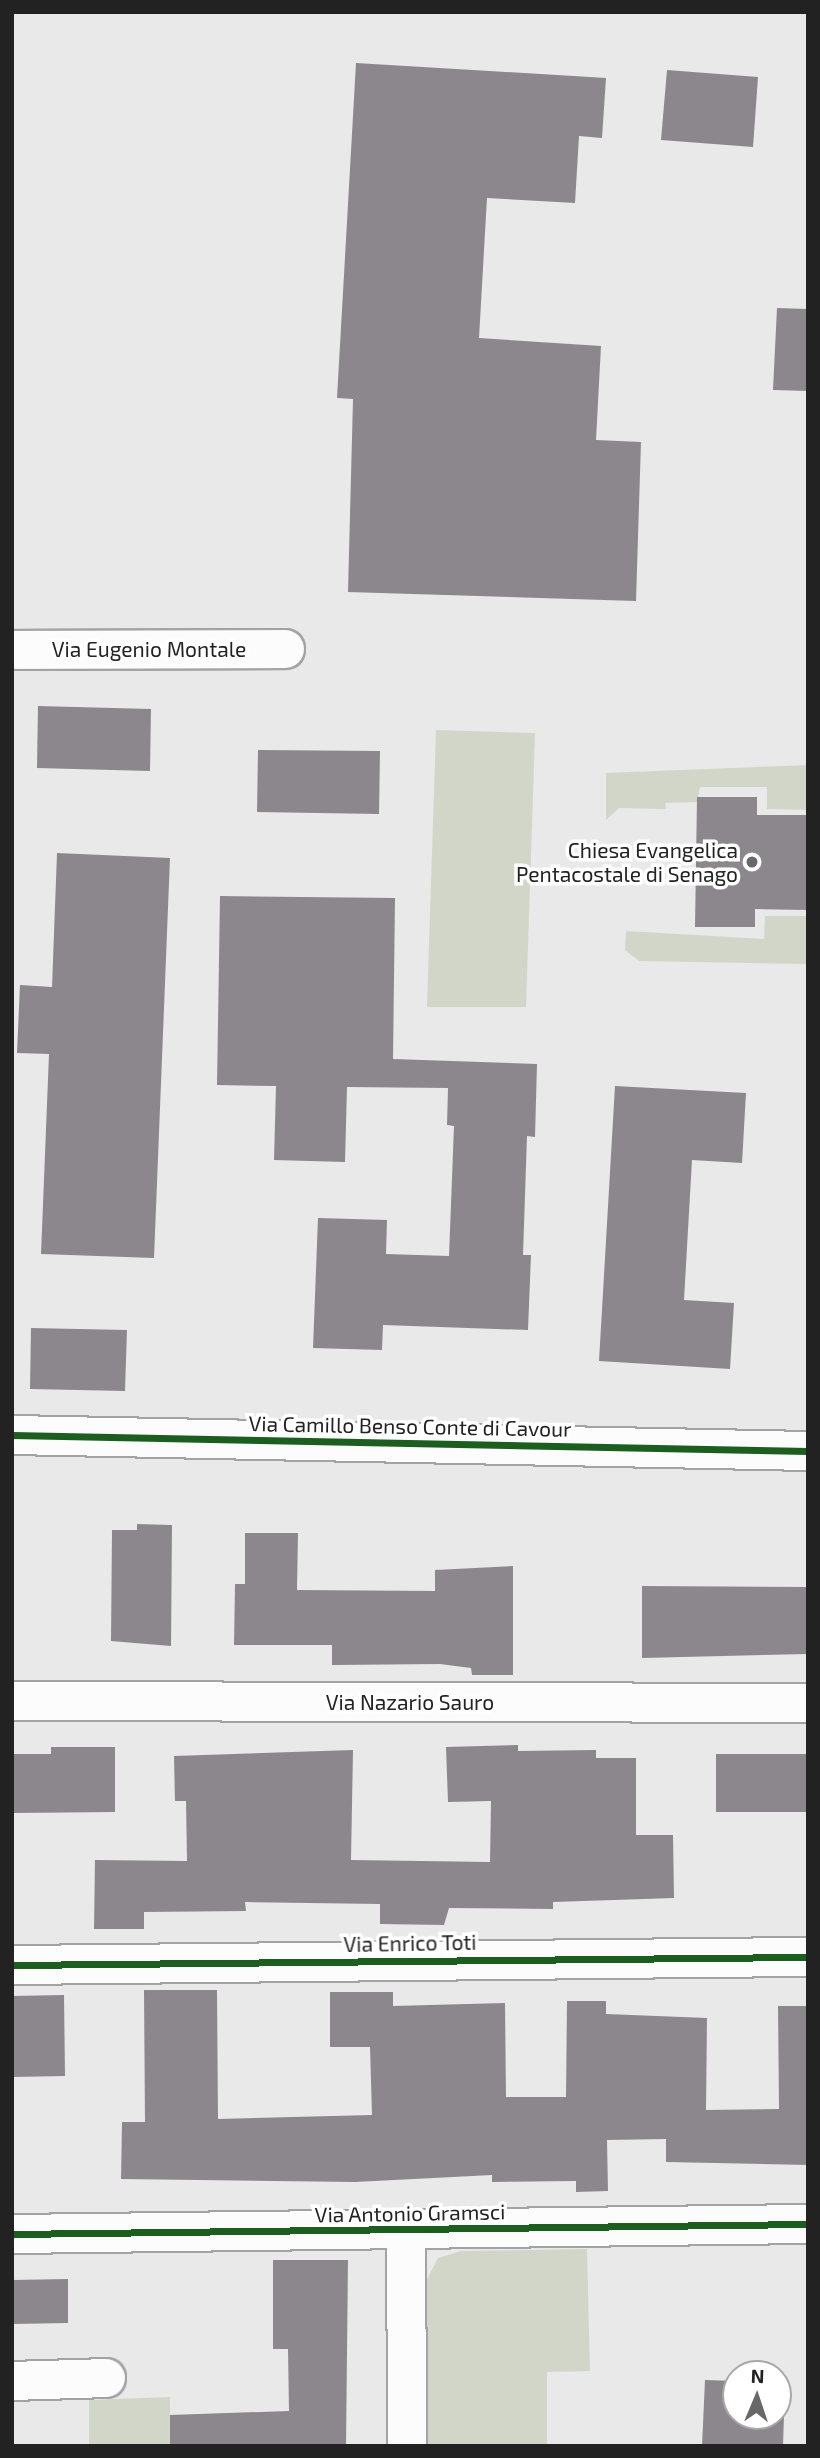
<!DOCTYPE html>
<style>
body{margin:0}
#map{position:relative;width:820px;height:2458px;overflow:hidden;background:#e9e9e9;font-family:"Exo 2",sans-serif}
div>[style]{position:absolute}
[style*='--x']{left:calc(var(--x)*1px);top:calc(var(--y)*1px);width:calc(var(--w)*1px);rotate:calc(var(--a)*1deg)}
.green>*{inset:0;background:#d2d6c8}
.building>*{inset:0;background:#8c878c}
.roads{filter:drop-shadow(2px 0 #a3a3a4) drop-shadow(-2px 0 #a3a3a4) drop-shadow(0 2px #a3a3a4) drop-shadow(0 -2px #a3a3a4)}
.minor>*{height:38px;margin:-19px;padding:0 19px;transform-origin:19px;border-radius:19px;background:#fcfcfc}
.cycleway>*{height:7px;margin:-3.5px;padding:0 3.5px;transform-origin:3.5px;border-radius:3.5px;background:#1b5e20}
.dots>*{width:19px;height:19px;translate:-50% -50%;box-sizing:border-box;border:4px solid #fff;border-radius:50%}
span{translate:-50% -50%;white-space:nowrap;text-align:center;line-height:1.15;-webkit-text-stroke:7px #fff;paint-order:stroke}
.street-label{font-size:21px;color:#222223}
.poi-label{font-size:21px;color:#222223}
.right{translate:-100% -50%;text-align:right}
.frame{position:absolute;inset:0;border:14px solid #222223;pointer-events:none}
.north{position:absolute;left:722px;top:2360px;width:70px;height:70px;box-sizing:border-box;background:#fff;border:2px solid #a7a7a7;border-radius:50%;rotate:2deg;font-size:19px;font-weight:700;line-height:28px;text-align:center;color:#222223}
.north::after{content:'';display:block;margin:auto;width:24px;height:32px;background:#686868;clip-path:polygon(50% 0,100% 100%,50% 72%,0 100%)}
</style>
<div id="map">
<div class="green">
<div style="clip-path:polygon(436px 730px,535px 733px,526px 1007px,427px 1007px)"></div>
<div style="clip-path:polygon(808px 765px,808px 810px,767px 809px,767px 787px,700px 787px,697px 802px,665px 803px,666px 809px,619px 808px,606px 820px,606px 773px)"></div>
<div style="clip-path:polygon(765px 916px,808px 916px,808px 964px,639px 961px,625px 950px,626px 931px,764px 939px)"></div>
<div style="clip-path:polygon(587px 2249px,590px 2371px,547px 2372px,547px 2446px,426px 2446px,423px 2287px,438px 2258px,461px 2251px)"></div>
<div style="clip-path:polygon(170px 2397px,170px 2446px,89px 2446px,89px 2400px)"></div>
</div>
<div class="building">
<div style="clip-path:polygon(356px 63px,606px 78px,602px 138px,579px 136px,575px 203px,487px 198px,479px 338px,601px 346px,596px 440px,641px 442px,636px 601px,348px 592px,353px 399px,337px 398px)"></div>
<div style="clip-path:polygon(667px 70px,758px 77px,753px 147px,661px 140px)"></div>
<div style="clip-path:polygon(777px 308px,808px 309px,808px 391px,773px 390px)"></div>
<div style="clip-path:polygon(38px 706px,151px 709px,150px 771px,37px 768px)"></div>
<div style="clip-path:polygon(258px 750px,380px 751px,379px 814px,257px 812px)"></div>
<div style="clip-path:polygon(697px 797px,757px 797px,757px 815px,808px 815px,808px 910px,755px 909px,755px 927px,695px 927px)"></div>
<div style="clip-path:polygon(57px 853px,170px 858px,154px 1258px,41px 1254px,49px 1054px,17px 1053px,20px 985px,52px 987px)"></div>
<div style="clip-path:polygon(220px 896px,395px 898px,393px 1059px,537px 1064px,535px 1137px,527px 1136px,523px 1255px,531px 1255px,528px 1330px,383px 1325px,382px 1350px,313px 1348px,318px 1218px,387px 1220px,386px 1254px,449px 1256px,454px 1126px,447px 1125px,448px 1088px,347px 1087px,345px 1162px,274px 1160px,276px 1086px,217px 1085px)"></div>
<div style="clip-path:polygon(615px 1086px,746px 1093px,742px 1163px,692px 1160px,684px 1300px,734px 1303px,730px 1369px,599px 1361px)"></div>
<div style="clip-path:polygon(31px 1328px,127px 1330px,125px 1391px,30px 1389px)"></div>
<div style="clip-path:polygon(137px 1524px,172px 1525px,171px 1646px,111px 1641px,112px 1530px,137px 1530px)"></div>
<div style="clip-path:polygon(245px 1533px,298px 1533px,297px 1590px,435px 1591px,435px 1570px,513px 1566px,513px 1675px,472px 1675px,471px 1668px,440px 1664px,332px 1665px,332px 1645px,234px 1645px,235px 1584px,245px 1584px)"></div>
<div style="clip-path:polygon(642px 1586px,808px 1587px,808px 1654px,642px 1658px)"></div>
<div style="clip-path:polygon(518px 1745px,518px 1751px,596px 1750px,596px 1758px,636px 1758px,636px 1835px,673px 1835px,674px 1898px,553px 1902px,553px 1909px,449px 1908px,444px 1925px,380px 1924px,380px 1904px,245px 1902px,246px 1911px,144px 1912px,144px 1929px,94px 1929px,95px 1860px,187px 1861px,186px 1801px,175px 1801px,174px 1756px,353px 1750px,351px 1860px,490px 1862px,491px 1801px,448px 1802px,446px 1747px)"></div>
<div style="clip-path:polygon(51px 1747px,115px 1747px,115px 1812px,12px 1813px,12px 1754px,51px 1754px)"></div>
<div style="clip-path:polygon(716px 1754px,808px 1754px,808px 1812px,716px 1812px)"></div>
<div style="clip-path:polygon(144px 1990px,217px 1990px,218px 2119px,372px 2115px,370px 2047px,330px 2047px,330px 1992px,393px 1992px,393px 2006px,505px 2003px,506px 2097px,566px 2097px,567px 2001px,606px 2001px,606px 2014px,707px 2018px,706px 2110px,779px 2109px,778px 2006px,808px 2006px,808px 2165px,666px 2162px,666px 2139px,607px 2140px,608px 2191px,576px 2192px,576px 2181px,492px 2182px,492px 2175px,355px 2182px,121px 2179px,122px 2122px,145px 2122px)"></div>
<div style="clip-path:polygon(64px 1995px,65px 2076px,12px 2077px,12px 1996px)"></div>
<div style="clip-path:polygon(273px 2260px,348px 2260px,346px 2446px,170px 2446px,170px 2415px,289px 2411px,288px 2349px,273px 2349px)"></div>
<div style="clip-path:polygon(68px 2279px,68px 2323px,12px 2324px,12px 2280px)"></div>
<div style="clip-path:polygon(705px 2380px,736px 2381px,736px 2416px,778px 2416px,778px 2383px,785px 2383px,783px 2446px,702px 2446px)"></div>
</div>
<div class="roads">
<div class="minor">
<div style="--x:12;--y:650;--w:273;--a:-0.2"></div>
<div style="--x:12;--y:1435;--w:796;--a:1.15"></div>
<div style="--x:12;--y:1701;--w:796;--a:0.14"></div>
<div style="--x:12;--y:1965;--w:796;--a:-0.58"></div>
<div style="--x:406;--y:2231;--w:215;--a:89.7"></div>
<div style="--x:12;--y:2234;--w:796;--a:-0.72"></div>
<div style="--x:12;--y:2381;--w:94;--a:-1.8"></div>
</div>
</div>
<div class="cycleway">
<div style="--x:12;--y:1435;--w:796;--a:1.15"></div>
<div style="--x:12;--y:1965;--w:796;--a:-0.58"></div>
<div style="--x:12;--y:2234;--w:796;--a:-0.72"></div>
</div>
<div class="dots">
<div style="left:752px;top:862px;background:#686868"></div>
</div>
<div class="street-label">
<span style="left:149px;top:649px">Via Eugenio Montale</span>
<span style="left:410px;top:1426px;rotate:1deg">Via Camillo Benso Conte di Cavour</span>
<span style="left:410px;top:1702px">Via Nazario Sauro</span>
<span style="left:410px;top:1943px;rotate:-1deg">Via Enrico Toti</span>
<span style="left:410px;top:2213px;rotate:-1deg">Via Antonio Gramsci</span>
</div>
<div class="poi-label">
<span class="right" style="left:738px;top:862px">Chiesa Evangelica<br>Pentacostale di Senago</span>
</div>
<div class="frame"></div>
<div class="north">N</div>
</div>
